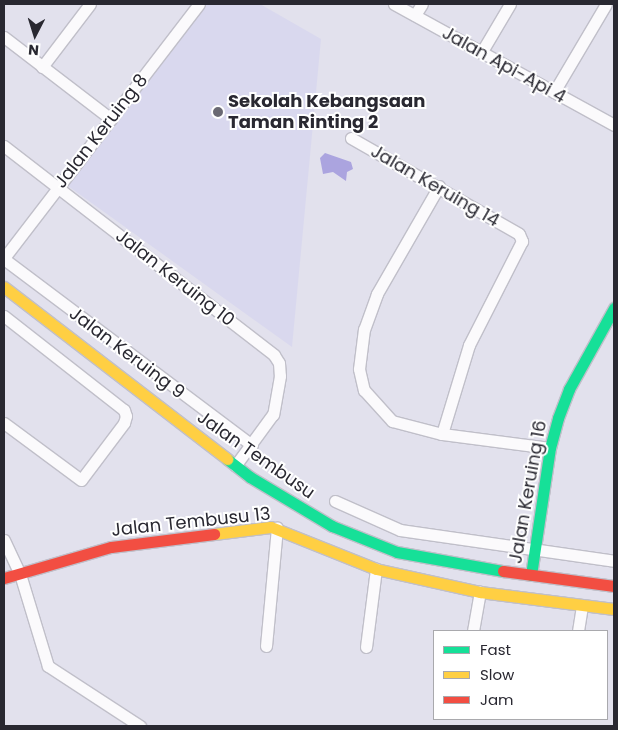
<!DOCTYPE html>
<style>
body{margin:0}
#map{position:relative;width:618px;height:730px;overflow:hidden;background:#e2e1ed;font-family:Poppins,sans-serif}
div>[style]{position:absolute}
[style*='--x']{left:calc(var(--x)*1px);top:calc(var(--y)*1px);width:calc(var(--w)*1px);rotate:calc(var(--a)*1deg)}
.built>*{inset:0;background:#d9d8ee}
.water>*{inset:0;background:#aba4df}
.roads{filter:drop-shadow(1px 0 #c0bfc9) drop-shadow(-1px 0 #c0bfc9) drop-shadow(0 1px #c0bfc9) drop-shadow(0 -1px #c0bfc9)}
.street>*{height:11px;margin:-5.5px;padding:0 5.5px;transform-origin:5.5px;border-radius:5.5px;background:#fbfafc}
.fast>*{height:11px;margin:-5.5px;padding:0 5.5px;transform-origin:5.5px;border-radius:5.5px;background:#16e098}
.slow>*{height:11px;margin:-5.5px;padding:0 5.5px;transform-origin:5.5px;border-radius:5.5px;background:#ffcf43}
.jam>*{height:11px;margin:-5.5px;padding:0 5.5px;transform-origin:5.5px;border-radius:5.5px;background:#f24e42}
.dots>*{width:14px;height:14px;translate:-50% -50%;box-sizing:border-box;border:2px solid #fff;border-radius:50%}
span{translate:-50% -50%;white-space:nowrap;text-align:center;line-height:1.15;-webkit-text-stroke:4px #fff;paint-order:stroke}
.street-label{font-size:18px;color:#292831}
.poi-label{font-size:18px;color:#292831;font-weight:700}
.left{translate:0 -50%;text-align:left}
.frame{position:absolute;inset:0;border:5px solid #292831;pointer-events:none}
.legend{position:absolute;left:433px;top:630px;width:175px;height:90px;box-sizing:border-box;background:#fff;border:1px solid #a9a9ad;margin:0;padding:6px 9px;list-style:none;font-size:15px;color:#292831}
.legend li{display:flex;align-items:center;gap:10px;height:25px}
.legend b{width:25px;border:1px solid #a9a9ad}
.north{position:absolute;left:10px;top:10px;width:50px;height:50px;-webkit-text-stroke:4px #fff;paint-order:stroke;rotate:185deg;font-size:14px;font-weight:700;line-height:20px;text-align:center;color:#292831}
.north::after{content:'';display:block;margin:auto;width:18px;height:22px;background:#292831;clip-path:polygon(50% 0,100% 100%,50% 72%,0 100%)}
</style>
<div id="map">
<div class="built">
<div style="clip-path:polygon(203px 4px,260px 4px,321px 39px,292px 347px,68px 186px)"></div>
</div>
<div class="water">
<div style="clip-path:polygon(325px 153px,351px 162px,353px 169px,347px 172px,346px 181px,333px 172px,323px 174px,320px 158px)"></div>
</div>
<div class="roads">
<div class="street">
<div style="--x:394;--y:4;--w:251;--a:28.8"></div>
<div style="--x:415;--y:15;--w:13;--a:-58"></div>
<div style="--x:4;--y:37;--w:135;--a:37.5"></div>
<div style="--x:481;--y:53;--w:57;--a:-59.4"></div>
<div style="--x:42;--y:67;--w:79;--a:-52.7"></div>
<div style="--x:554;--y:92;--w:102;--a:-59.4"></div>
<div style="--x:351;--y:138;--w:193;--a:29.7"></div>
<div style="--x:519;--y:234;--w:8;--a:67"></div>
<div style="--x:522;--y:241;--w:117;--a:117"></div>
<div style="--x:469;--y:345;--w:93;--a:106.9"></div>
<div style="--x:4;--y:146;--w:341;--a:37.7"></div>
<div style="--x:274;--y:355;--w:9;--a:58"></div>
<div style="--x:279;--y:363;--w:13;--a:86"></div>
<div style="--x:280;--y:376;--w:39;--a:100"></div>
<div style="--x:273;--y:414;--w:64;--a:126.2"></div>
<div style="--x:439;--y:186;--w:125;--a:119.9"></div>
<div style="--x:377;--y:294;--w:37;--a:110"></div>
<div style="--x:364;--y:329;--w:40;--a:97.1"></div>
<div style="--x:359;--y:369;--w:22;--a:77"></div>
<div style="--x:364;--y:390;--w:42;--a:47.9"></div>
<div style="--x:392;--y:421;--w:52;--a:14.6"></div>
<div style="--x:442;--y:434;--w:109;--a:7.4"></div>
<div style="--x:4;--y:258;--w:320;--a:-52.5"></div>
<div style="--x:4;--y:259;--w:310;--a:36.9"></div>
<div style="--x:4;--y:316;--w:152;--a:38.1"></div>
<div style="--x:124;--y:410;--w:6;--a:72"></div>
<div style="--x:126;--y:416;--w:7;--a:106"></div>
<div style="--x:124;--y:423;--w:71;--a:127"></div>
<div style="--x:81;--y:480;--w:96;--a:-143.5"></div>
<div style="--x:335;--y:501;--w:71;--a:24"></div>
<div style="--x:400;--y:530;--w:216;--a:8.2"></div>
<div style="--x:4;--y:540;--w:38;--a:65"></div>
<div style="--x:20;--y:574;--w:96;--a:73.1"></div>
<div style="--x:48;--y:666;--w:110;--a:33.1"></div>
<div style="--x:473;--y:631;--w:40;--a:-80"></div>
<div style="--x:578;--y:631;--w:26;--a:-81"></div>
<div style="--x:266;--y:646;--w:119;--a:-84.7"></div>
<div style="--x:366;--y:647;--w:79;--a:-82.7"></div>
</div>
<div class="fast">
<div style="--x:227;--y:459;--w:29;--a:38"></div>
<div style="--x:250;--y:477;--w:96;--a:30.9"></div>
<div style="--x:332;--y:526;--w:70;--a:21.8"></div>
<div style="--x:397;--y:552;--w:108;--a:10.2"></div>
<div style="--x:531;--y:575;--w:128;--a:-81.5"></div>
<div style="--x:550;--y:448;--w:31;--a:-75"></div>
<div style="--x:558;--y:418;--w:31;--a:-69"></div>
<div style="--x:569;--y:389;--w:93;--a:-60.9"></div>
</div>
<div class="slow">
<div style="--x:4;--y:287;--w:282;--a:37.6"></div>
<div style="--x:214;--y:534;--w:57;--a:-7"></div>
<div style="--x:271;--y:527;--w:113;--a:21.8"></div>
<div style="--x:376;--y:569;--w:107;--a:12.5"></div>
<div style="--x:480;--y:592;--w:135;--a:7.2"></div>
</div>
<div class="jam">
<div style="--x:503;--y:571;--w:112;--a:7.7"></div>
<div style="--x:4;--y:578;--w:111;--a:-16.2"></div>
<div style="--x:111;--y:547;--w:104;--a:-7.2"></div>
</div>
</div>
<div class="dots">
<div style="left:218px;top:112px;background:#6a6973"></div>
</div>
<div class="street-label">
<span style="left:504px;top:65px;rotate:29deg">Jalan Api-Api 4</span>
<span style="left:101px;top:131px;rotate:-52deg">Jalan Keruing 8</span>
<span style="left:435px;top:186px;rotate:30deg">Jalan Keruing 14</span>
<span style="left:175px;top:278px;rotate:38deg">Jalan Keruing 10</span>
<span style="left:127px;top:353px;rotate:37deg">Jalan Keruing 9</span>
<span style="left:256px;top:455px;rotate:35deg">Jalan Tembusu</span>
<span style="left:528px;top:492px;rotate:-80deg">Jalan Keruing 16</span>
<span style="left:191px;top:522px;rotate:-6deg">Jalan Tembusu 13</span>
</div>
<div class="poi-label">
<span class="left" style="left:228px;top:112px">Sekolah Kebangsaan<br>Taman Rinting 2</span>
</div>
<div class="frame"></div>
<ul class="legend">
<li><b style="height:6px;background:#16e098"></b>Fast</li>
<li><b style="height:6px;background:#ffcf43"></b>Slow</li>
<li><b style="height:6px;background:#f24e42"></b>Jam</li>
</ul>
<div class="north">N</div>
</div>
